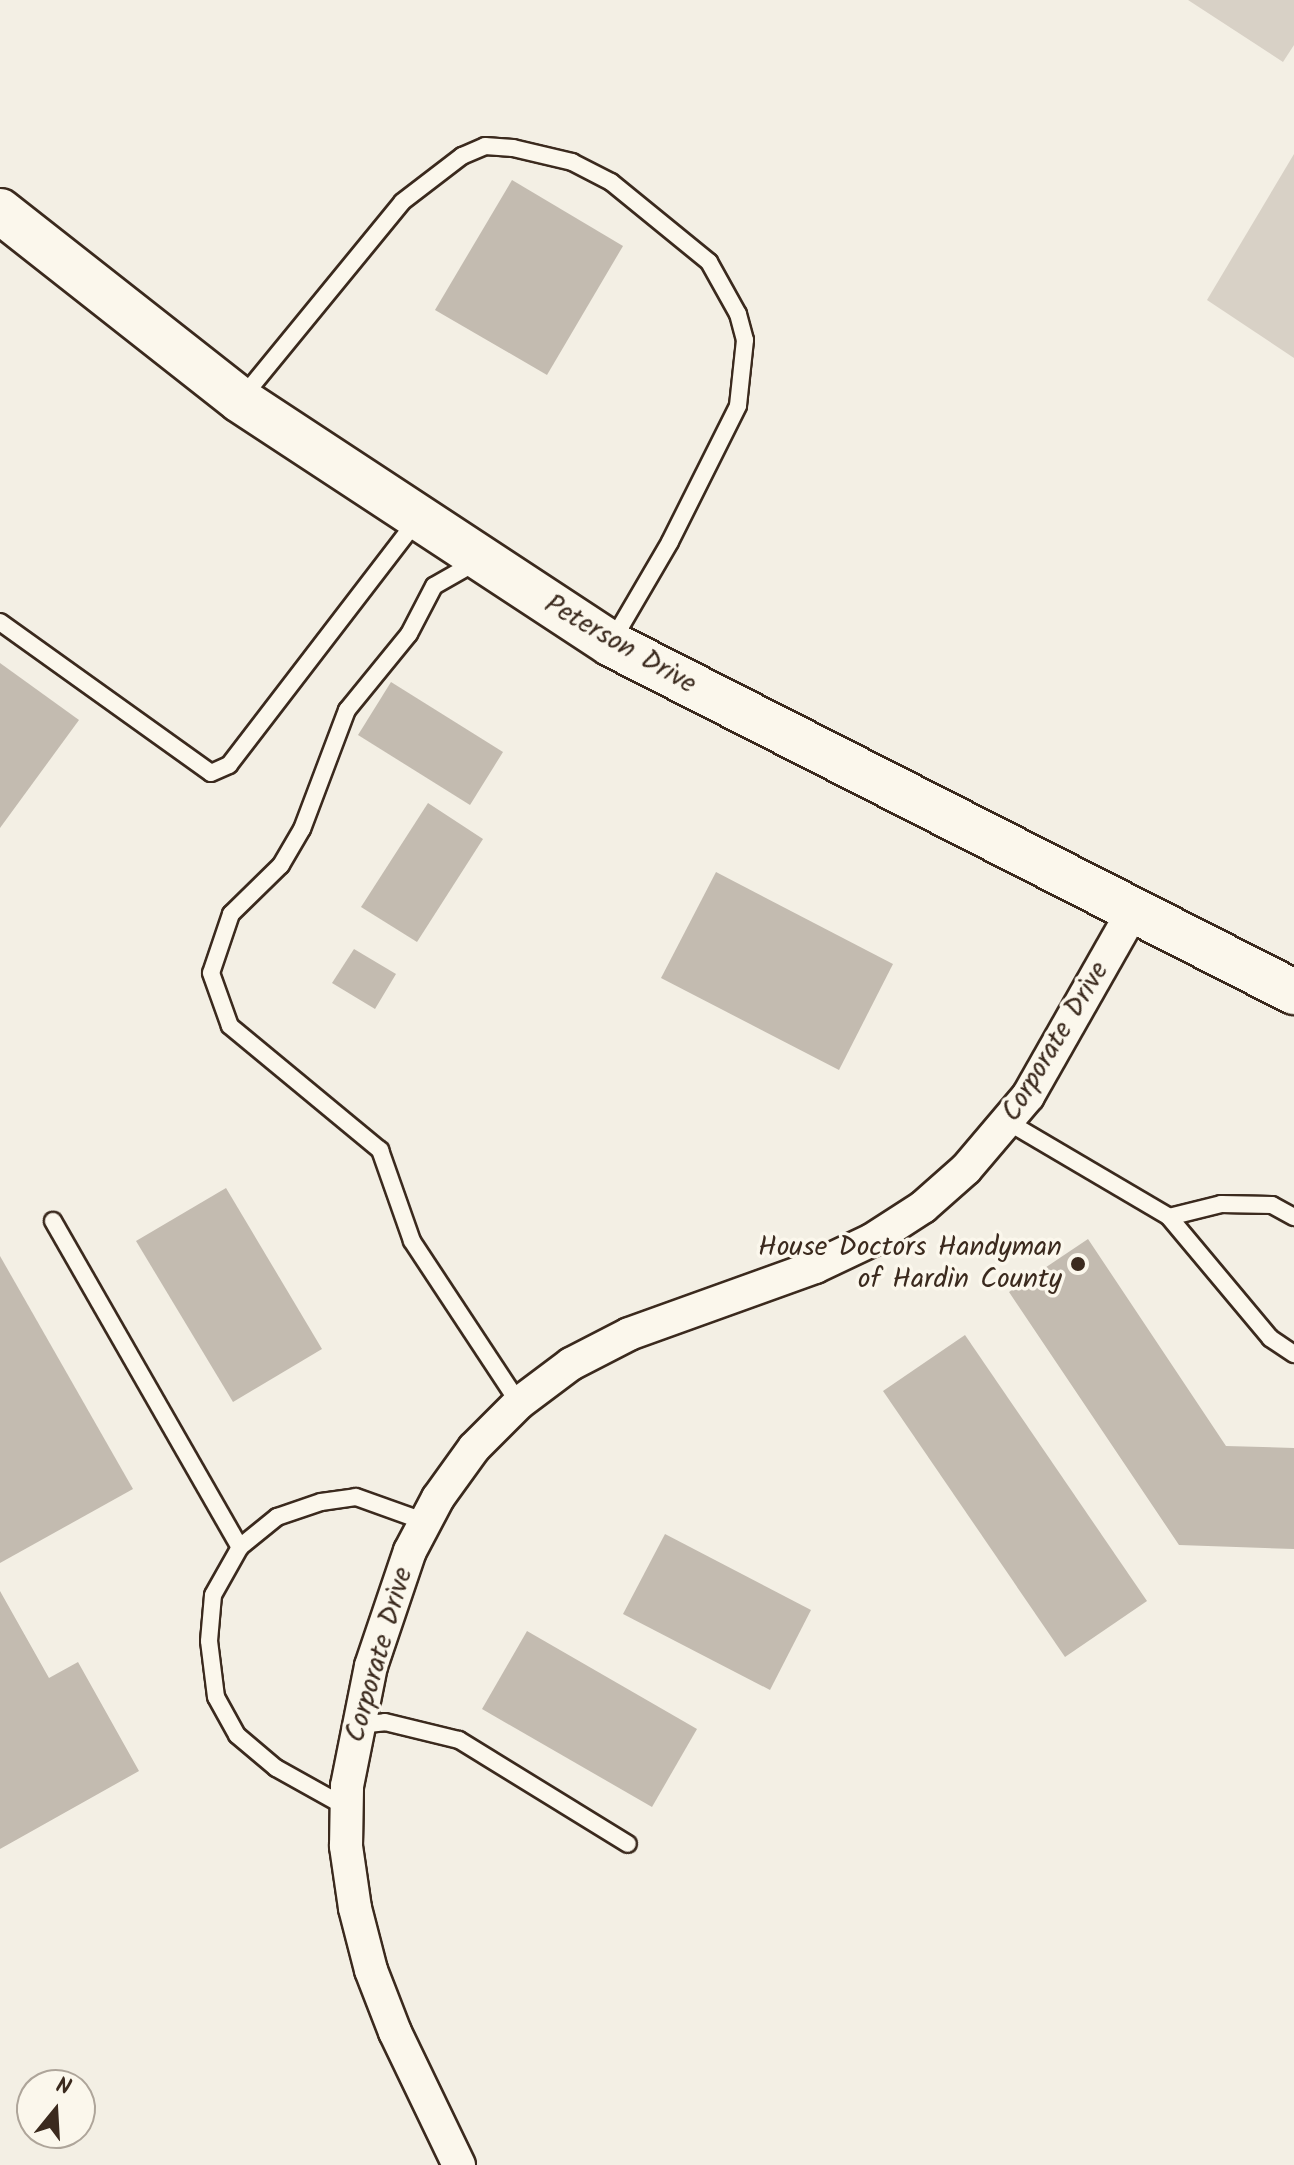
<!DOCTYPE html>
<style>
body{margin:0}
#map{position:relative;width:1294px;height:2165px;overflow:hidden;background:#f3efe4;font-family:Kalam,sans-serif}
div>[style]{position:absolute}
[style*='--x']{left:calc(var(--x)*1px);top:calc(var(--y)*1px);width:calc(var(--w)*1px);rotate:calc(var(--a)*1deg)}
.green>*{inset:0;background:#d8d1c6}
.building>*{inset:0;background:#c3bbb0}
.roads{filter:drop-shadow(2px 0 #3b2a1e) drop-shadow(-2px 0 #3b2a1e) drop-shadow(0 2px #3b2a1e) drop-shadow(0 -2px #3b2a1e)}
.lane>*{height:16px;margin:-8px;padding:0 8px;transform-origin:8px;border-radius:8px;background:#fbf7ec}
.street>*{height:32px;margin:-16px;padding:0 16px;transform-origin:16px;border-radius:16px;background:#fbf7ec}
.secondary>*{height:44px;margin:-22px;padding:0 22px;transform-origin:22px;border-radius:22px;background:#fbf7ec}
.dots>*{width:22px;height:22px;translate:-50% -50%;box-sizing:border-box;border:4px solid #fbf7ec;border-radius:50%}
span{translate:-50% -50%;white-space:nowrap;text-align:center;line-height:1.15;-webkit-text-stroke:7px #fbf7ec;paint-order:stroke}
.street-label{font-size:28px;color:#3b2a1e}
.poi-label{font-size:28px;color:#3b2a1e}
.right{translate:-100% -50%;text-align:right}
.north{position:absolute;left:16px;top:2069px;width:80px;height:80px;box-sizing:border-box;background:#fbf7ec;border:2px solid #aea59a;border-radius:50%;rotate:18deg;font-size:22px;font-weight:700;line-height:32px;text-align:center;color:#3b2a1e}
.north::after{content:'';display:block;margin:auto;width:28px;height:36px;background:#3b2a1e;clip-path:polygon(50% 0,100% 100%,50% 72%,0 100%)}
</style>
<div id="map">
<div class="green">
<div style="clip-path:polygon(1188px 0,1294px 0,1294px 45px,1283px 62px)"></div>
<div style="clip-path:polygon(1294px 154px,1294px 358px,1207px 300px)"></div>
</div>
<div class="building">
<div style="clip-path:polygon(512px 180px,623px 246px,547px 375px,435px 310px)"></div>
<div style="clip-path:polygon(0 663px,79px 720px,0 828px)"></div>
<div style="clip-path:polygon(391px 682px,503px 752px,470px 805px,358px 735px)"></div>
<div style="clip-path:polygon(428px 803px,483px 839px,417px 942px,361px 907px)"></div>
<div style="clip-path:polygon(716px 872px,893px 964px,839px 1070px,661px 978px)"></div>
<div style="clip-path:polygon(354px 949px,396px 974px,375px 1009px,332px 983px)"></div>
<div style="clip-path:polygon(226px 1188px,322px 1349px,233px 1402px,136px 1241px)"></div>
<div style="clip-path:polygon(1088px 1239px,1226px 1446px,1294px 1448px,1294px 1549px,1179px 1545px,1009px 1292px)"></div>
<div style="clip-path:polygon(0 1256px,133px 1489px,0 1563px)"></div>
<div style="clip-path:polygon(965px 1335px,1147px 1601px,1065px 1657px,883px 1391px)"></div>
<div style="clip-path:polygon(665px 1534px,811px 1610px,770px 1690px,623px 1614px)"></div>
<div style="clip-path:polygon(0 1591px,49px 1678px,78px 1662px,139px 1771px,0 1849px)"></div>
<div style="clip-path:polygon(527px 1631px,697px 1729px,652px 1807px,482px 1709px)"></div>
</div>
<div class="roads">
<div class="lane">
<div style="--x:241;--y:399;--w:254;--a:-50.7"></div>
<div style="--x:402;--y:202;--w:76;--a:-37.5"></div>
<div style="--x:462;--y:156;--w:25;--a:-23"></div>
<div style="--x:485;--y:146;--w:28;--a:4"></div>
<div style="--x:513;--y:148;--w:61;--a:13.3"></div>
<div style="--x:572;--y:162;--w:44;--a:27.1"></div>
<div style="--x:611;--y:182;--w:127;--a:39.2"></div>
<div style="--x:709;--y:262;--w:60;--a:60.9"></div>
<div style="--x:738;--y:314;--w:27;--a:75"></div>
<div style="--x:745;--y:340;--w:66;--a:96.1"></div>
<div style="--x:738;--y:406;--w:152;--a:116.6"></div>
<div style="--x:670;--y:542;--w:117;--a:120.3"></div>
<div style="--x:476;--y:562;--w:48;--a:150.3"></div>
<div style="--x:434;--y:586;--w:54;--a:117.5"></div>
<div style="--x:409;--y:634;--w:98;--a:129.2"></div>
<div style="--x:347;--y:710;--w:127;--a:110.7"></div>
<div style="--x:302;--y:829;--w:42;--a:120.3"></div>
<div style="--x:281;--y:865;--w:70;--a:135.6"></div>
<div style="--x:231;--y:914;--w:62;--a:108.7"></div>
<div style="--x:211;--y:973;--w:56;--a:70.3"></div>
<div style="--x:230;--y:1026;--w:195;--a:39.6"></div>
<div style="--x:380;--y:1150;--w:96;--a:70.6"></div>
<div style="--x:412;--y:1241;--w:194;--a:56.6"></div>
<div style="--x:0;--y:622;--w:259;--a:35.6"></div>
<div style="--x:211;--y:773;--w:20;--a:-24"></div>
<div style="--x:229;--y:765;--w:309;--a:-52.5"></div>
<div style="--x:1008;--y:1122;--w:187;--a:30.5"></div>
<div style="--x:1169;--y:1217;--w:158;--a:50.1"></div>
<div style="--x:1270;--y:1338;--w:29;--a:34"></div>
<div style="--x:1169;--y:1217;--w:54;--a:-14"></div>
<div style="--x:1221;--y:1204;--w:51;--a:1.1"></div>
<div style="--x:1272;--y:1205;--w:25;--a:29"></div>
<div style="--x:53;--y:1221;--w:376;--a:60.2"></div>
<div style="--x:358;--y:1725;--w:27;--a:-6"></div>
<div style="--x:385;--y:1722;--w:76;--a:13.7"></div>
<div style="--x:459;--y:1740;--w:198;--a:31.6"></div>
<div style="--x:346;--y:1807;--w:80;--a:-150.9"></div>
<div style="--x:276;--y:1768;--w:51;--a:-139.8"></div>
<div style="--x:237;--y:1735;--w:43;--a:-118.9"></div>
<div style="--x:216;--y:1697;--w:56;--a:-97.1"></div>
<div style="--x:209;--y:1641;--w:46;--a:-85"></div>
<div style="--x:213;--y:1595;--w:55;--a:-60.6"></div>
<div style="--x:240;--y:1547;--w:48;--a:-39"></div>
<div style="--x:277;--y:1517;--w:46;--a:-18.8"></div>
<div style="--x:321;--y:1502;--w:35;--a:-8"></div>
<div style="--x:356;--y:1497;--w:74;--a:19.7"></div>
</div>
<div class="street">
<div style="--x:459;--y:2165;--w:148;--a:-115.7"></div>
<div style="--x:395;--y:2032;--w:66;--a:-111.2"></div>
<div style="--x:371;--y:1970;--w:64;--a:-104.5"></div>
<div style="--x:355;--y:1908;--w:63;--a:-98.3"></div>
<div style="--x:346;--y:1846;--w:60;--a:-89"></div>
<div style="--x:347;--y:1786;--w:122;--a:-78.7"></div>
<div style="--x:371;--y:1666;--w:121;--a:-71.3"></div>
<div style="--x:410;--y:1551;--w:60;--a:-62.2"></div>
<div style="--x:438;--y:1498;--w:62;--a:-54.2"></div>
<div style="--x:474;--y:1448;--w:64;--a:-45"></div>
<div style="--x:519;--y:1403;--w:65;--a:-36.9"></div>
<div style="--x:571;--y:1364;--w:65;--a:-27.3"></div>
<div style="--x:629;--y:1334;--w:198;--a:-19.8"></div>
<div style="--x:815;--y:1267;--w:63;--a:-25.3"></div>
<div style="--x:872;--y:1240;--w:61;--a:-32.9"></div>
<div style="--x:923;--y:1207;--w:57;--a:-41.5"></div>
<div style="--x:966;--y:1169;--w:96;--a:-49.7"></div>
<div style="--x:1028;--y:1096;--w:213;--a:-60.4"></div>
</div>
<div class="secondary">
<div style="--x:0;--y:211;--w:305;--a:38.2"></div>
<div style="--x:240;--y:400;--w:444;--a:33.3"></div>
<div style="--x:611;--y:644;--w:767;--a:27"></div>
</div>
</div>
<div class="dots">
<div style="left:1078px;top:1264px;background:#3b2a1e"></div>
</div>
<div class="street-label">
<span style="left:620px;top:645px;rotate:30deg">Peterson Drive</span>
<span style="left:1056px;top:1042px;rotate:-59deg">Corporate Drive</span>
<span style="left:380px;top:1655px;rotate:-74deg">Corporate Drive</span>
</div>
<div class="poi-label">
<span class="right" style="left:1062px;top:1264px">House Doctors Handyman<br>of Hardin County</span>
</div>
<div class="north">N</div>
</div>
